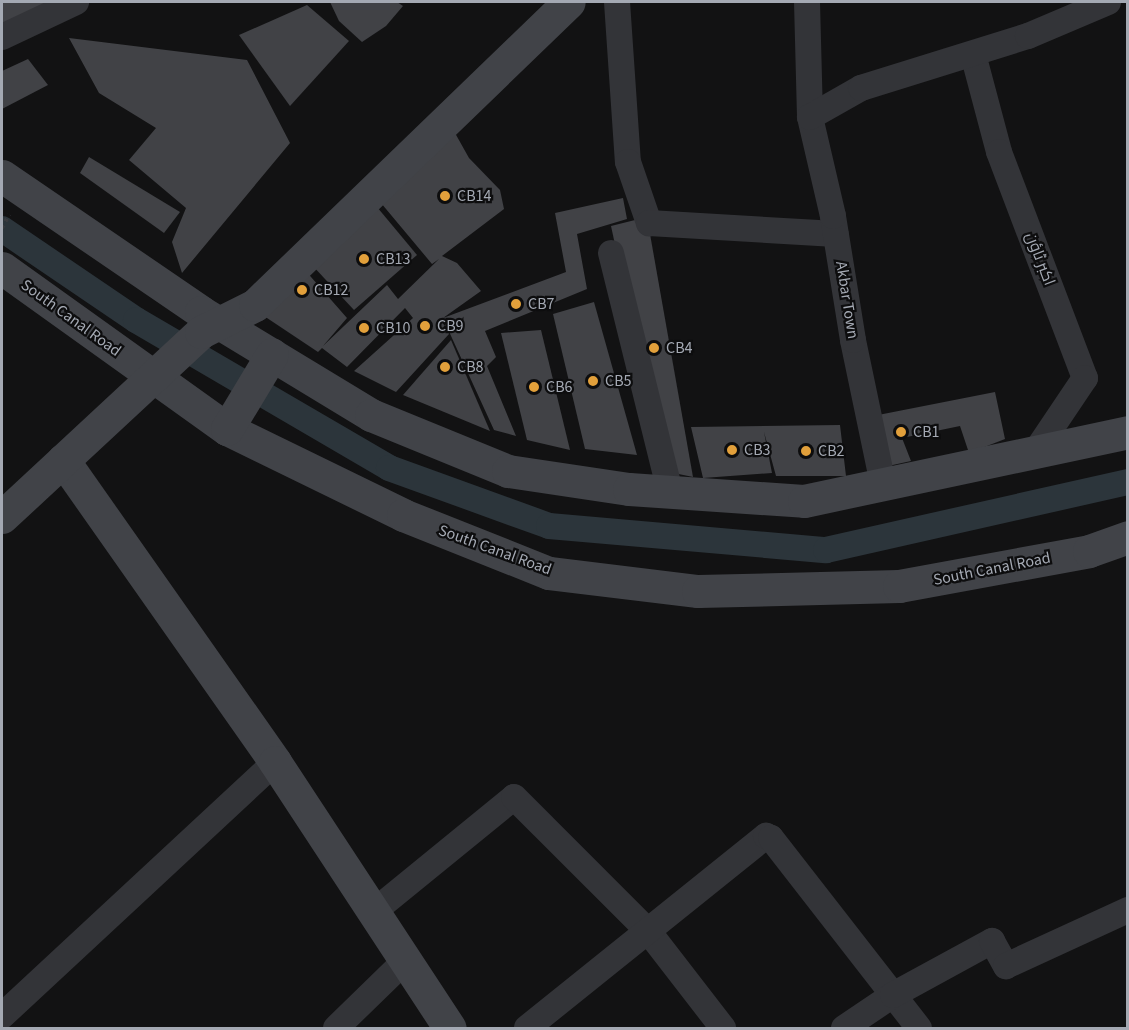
<!DOCTYPE html>
<meta charset="utf-8">
<style>
body{margin:0}
#map{position:relative;width:1129px;height:1030px;overflow:hidden;background:#121213;font-family:"Source Sans 3",Cairo,sans-serif}
div>[style]{position:absolute}
[style*='--x']{left:calc(var(--x)*1px);top:calc(var(--y)*1px);width:calc(var(--w)*1px);rotate:calc(var(--a)*1deg)}
.canal>*{height:26px;margin:-13px;padding:0 13px;transform-origin:13px;border-radius:13px;background:#2c353b}
.building>*{inset:0;background:#414246}
.path>*{height:4px;margin-top:-2px;transform-origin:0;background:repeating-linear-gradient(90deg,#393b3f 0 3px,transparent 0 7.5px)}
.street>*{height:26px;margin:-13px;padding:0 13px;transform-origin:13px;border-radius:13px;background:#333438}
.secondary>*{height:33px;margin:-16.5px;padding:0 16.5px;transform-origin:16.5px;border-radius:16.5px;background:#414348}
.dots>*{width:16px;height:16px;translate:-50% -50%;box-sizing:border-box;border:3px solid #0d0d0e;border-radius:50%}
span{translate:-50% -50%;white-space:nowrap;text-align:center;line-height:1.15;-webkit-text-stroke:4.5px #0d0d0e;paint-order:stroke}
.poi-label{font-size:16px;color:#a4a9b3}
.left{translate:0 -50%;text-align:left}
.street-label{font-size:16px;color:#a4a9b3}
.frame{position:absolute;inset:0;border:3px solid #a4a9b3;pointer-events:none}
</style>
<div id="map">
<div class="canal">
<div style="--x:2;--y:229;--w:162;--a:34.2"></div>
<div style="--x:136;--y:320;--w:293;--a:30.3"></div>
<div style="--x:389;--y:468;--w:170;--a:19.9"></div>
<div style="--x:549;--y:526;--w:278;--a:5"></div>
<div style="--x:826;--y:550;--w:310;--a:-12.7"></div>
</div>
<div class="building">
<div style="clip-path:polygon(2px 2px,51px 2px,2px 24px)"></div>
<div style="clip-path:polygon(330px 2px,397px 2px,403px 6px,386px 26px,362px 42px,339px 21px)"></div>
<div style="clip-path:polygon(307px 5px,349px 41px,290px 106px,239px 35px)"></div>
<div style="clip-path:polygon(69px 38px,247px 60px,290px 143px,182px 273px,172px 242px,186px 208px,129px 160px,156px 128px,99px 93px)"></div>
<div style="clip-path:polygon(28px 59px,48px 85px,2px 109px,2px 71px)"></div>
<div style="clip-path:polygon(455px 133px,469px 158px,500px 190px,504px 209px,442px 256px,457px 263px,481px 291px,443px 318px,566px 272px,555px 213px,623px 198px,627px 219px,577px 234px,587px 289px,485px 331px,496px 357px,487px 366px,516px 436px,494px 430px,446px 325px,449px 334px,396px 392px,354px 371px,413px 318px,405px 308px,347px 367px,322px 348px,318px 352px,258px 312px,304px 269px,347px 318px,323px 346px,387px 285px,398px 299px,439px 259px,432px 264px,381px 203px)"></div>
<div style="clip-path:polygon(89px 157px,180px 212px,164px 233px,80px 173px)"></div>
<div style="clip-path:polygon(377px 207px,417px 255px,354px 310px,311px 264px)"></div>
<div style="clip-path:polygon(647px 217px,693px 477px,664px 471px,611px 226px)"></div>
<div style="clip-path:polygon(594px 302px,637px 455px,585px 449px,553px 314px)"></div>
<div style="clip-path:polygon(541px 330px,570px 450px,527px 440px,501px 333px)"></div>
<div style="clip-path:polygon(451px 340px,490px 431px,403px 395px)"></div>
<div style="clip-path:polygon(995px 392px,1005px 439px,969px 453px,960px 426px,902px 438px,911px 461px,879px 468px,868px 417px)"></div>
<div style="clip-path:polygon(840px 425px,846px 476px,776px 476px,764px 432px,772px 473px,703px 478px,691px 427px)"></div>
</div>
<div class="path">
<div style="--x:2;--y:228;--w:15;--a:-62"></div>
</div>
<div class="street">
<div style="--x:617;--y:2;--w:160;--a:86.1"></div>
<div style="--x:628;--y:162;--w:65;--a:71"></div>
<div style="--x:649;--y:223;--w:187;--a:3.4"></div>
<div style="--x:807;--y:2;--w:115;--a:88.5"></div>
<div style="--x:2;--y:37;--w:82;--a:-25.3"></div>
<div style="--x:973;--y:54;--w:101;--a:75.1"></div>
<div style="--x:999;--y:152;--w:242;--a:69.2"></div>
<div style="--x:1085;--y:378;--w:88;--a:123.9"></div>
<div style="--x:611;--y:253;--w:246;--a:76.1"></div>
<div style="--x:883;--y:484;--w:147;--a:-101.8"></div>
<div style="--x:853;--y:340;--w:126;--a:-99.2"></div>
<div style="--x:833;--y:216;--w:102;--a:-103.1"></div>
<div style="--x:810;--y:117;--w:59;--a:-29.6"></div>
<div style="--x:861;--y:88;--w:175;--a:-17.3"></div>
<div style="--x:1028;--y:36;--w:87;--a:-23"></div>
<div style="--x:372;--y:913;--w:183;--a:-39.2"></div>
<div style="--x:514;--y:797;--w:190;--a:45"></div>
<div style="--x:648;--y:931;--w:123;--a:52.3"></div>
<div style="--x:2;--y:1016;--w:373;--a:-42.9"></div>
<div style="--x:336;--y:1028;--w:98;--a:-44.2"></div>
<div style="--x:527;--y:1028;--w:307;--a:-38.8"></div>
<div style="--x:766;--y:836;--w:5;--a:22"></div>
<div style="--x:771;--y:838;--w:241;--a:52.1"></div>
<div style="--x:844;--y:1028;--w:59;--a:-34"></div>
<div style="--x:893;--y:995;--w:113;--a:-28.6"></div>
<div style="--x:992;--y:941;--w:29;--a:61"></div>
<div style="--x:1006;--y:966;--w:134;--a:-24.7"></div>
</div>
<div class="secondary">
<div style="--x:2;--y:176;--w:241;--a:34.3"></div>
<div style="--x:201;--y:312;--w:199;--a:31.2"></div>
<div style="--x:371;--y:415;--w:148;--a:22.2"></div>
<div style="--x:508;--y:471;--w:122;--a:8.5"></div>
<div style="--x:629;--y:489;--w:175;--a:3.9"></div>
<div style="--x:804;--y:501;--w:331;--a:-12"></div>
<div style="--x:2;--y:268;--w:277;--a:35.6"></div>
<div style="--x:227;--y:429;--w:196;--a:26"></div>
<div style="--x:403;--y:515;--w:157;--a:21.7"></div>
<div style="--x:549;--y:573;--w:150;--a:6.9"></div>
<div style="--x:698;--y:591;--w:201;--a:-1.4"></div>
<div style="--x:899;--y:586;--w:193;--a:-10.4"></div>
<div style="--x:1089;--y:551;--w:41;--a:-19.7"></div>
<div style="--x:227;--y:429;--w:87;--a:-59"></div>
<div style="--x:63;--y:460;--w:369;--a:54.9"></div>
<div style="--x:275;--y:762;--w:318;--a:56.7"></div>
<div style="--x:2;--y:517;--w:272;--a:-42.9"></div>
<div style="--x:201;--y:332;--w:60;--a:-26.6"></div>
<div style="--x:255;--y:305;--w:436;--a:-44"></div>
</div>
<div class="dots">
<div style="left:445px;top:196px;background:#e2a03b"></div>
<div style="left:364px;top:259px;background:#e2a03b"></div>
<div style="left:302px;top:290px;background:#e2a03b"></div>
<div style="left:516px;top:304px;background:#e2a03b"></div>
<div style="left:425px;top:326px;background:#e2a03b"></div>
<div style="left:364px;top:328px;background:#e2a03b"></div>
<div style="left:654px;top:348px;background:#e2a03b"></div>
<div style="left:445px;top:367px;background:#e2a03b"></div>
<div style="left:593px;top:381px;background:#e2a03b"></div>
<div style="left:534px;top:387px;background:#e2a03b"></div>
<div style="left:901px;top:432px;background:#e2a03b"></div>
<div style="left:732px;top:450px;background:#e2a03b"></div>
<div style="left:806px;top:451px;background:#e2a03b"></div>
</div>
<div class="poi-label">
<span class="left" style="left:457px;top:196px">CB14</span>
<span class="left" style="left:376px;top:259px">CB13</span>
<span class="left" style="left:314px;top:290px">CB12</span>
<span class="left" style="left:528px;top:304px">CB7</span>
<span class="left" style="left:437px;top:326px">CB9</span>
<span class="left" style="left:376px;top:328px">CB10</span>
<span class="left" style="left:666px;top:348px">CB4</span>
<span class="left" style="left:457px;top:367px">CB8</span>
<span class="left" style="left:605px;top:381px">CB5</span>
<span class="left" style="left:546px;top:387px">CB6</span>
<span class="left" style="left:913px;top:432px">CB1</span>
<span class="left" style="left:744px;top:450px">CB3</span>
<span class="left" style="left:818px;top:451px">CB2</span>
</div>
<div class="street-label">
<span style="left:1040px;top:259px;rotate:69deg">اکبر ٹاؤن</span>
<span style="left:847px;top:300px;rotate:81deg">Akbar Town</span>
<span style="left:71px;top:318px;rotate:36deg">South Canal Road</span>
<span style="left:495px;top:550px;rotate:20deg">South Canal Road</span>
<span style="left:992px;top:569px;rotate:-11deg">South Canal Road</span>
</div>
<div class="frame"></div>
</div>
